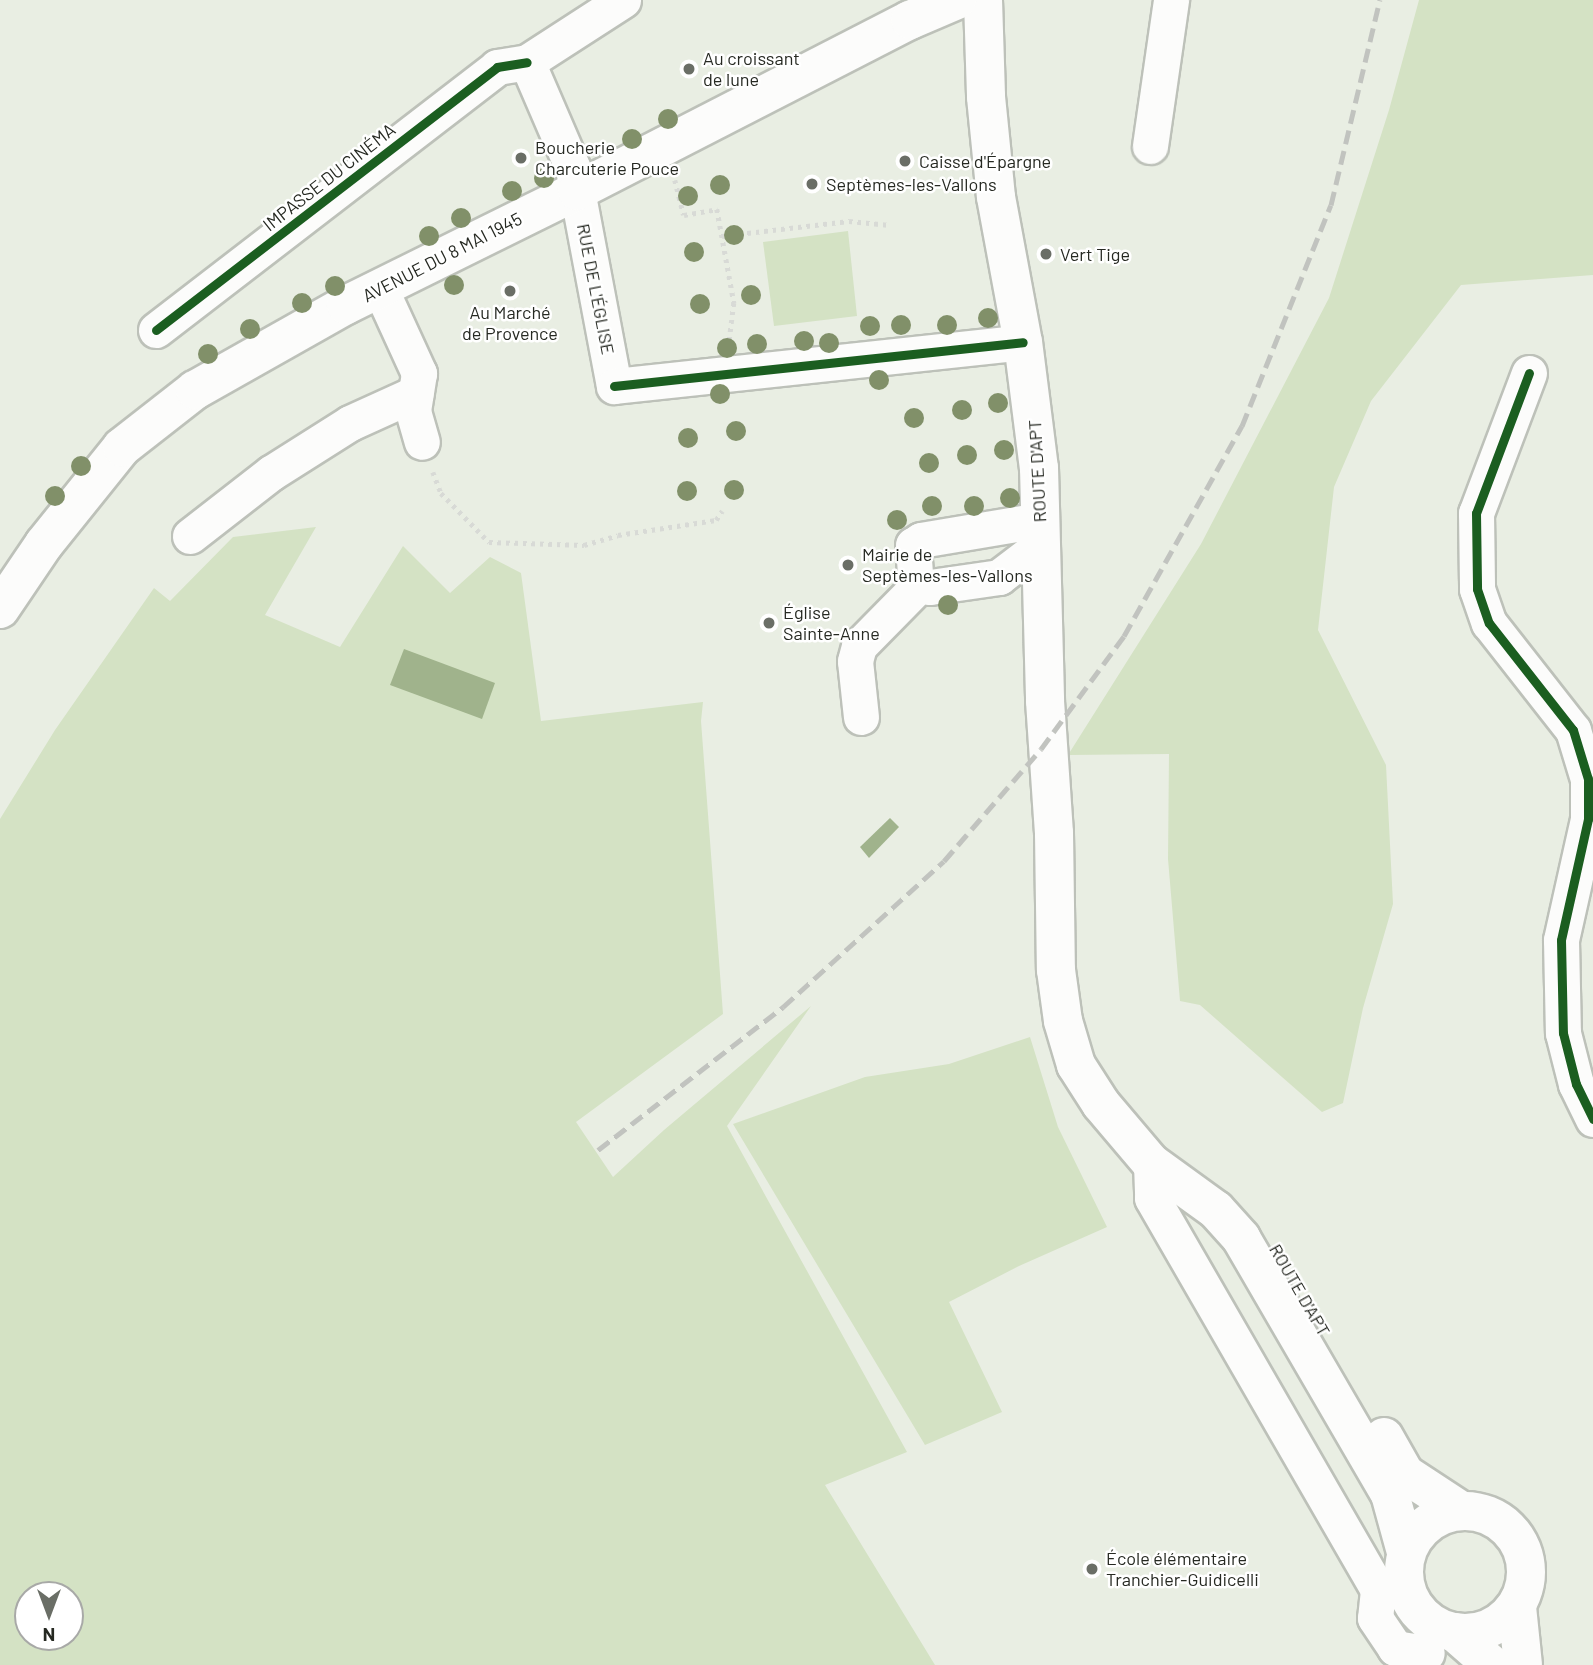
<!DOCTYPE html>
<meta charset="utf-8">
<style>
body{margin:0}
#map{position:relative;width:1593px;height:1665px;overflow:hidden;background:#e9eee3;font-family:Barlow,sans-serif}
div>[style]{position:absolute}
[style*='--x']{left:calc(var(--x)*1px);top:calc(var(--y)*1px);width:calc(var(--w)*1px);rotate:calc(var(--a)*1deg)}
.green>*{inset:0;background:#d4e2c4}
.water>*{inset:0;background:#a0b38c}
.path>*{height:4.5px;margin-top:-2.25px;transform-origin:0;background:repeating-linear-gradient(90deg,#d8dad6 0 3.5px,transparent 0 8.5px)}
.roads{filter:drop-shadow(2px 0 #bdc1b9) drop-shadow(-2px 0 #bdc1b9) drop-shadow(0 2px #bdc1b9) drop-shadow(0 -2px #bdc1b9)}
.minor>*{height:35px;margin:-17.5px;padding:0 17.5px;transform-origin:17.5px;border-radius:17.5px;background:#fcfcfb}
.major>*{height:38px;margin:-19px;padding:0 19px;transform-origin:19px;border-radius:19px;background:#fcfcfb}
.major>.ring{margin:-19px;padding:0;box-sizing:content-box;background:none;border:38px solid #fcfcfb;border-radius:50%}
.rail>*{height:5px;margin-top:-2.5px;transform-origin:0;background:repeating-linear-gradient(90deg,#c1c3bf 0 14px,transparent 0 21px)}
.cycleway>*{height:9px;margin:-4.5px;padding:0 4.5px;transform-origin:4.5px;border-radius:4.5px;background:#1b5e20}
.trees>*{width:20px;height:20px;margin:-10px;border-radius:50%;background:#819069}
.dots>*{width:19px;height:19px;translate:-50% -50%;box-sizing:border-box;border:4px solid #fff;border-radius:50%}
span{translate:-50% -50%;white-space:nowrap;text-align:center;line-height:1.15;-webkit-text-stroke:5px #fff;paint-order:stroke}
.poi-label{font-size:18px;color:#262922}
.left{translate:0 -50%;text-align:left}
.street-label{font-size:18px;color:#262922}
.north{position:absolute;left:14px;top:1581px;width:70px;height:70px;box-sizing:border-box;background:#fff;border:2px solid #a8a9a7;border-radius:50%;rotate:180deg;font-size:19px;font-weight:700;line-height:28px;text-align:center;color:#262922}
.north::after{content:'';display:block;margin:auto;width:24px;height:32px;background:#6a6e66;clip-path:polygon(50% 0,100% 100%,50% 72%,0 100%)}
</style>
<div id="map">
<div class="green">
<div style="clip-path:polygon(1419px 0,1593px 0,1593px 275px,1461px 285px,1371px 401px,1334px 487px,1318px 630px,1386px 765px,1393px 904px,1363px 1008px,1343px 1103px,1322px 1112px,1200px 1005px,1180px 1001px,1168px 859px,1169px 754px,1068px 755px,1201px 544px,1329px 298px,1389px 110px)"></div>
<div style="clip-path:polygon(848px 231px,857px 316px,774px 326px,763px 242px)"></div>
<div style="clip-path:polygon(evenodd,316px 527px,265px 615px,340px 647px,403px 546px,450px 593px,490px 557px,521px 573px,541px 721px,703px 702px,701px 721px,723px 1014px,576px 1122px,613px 1177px,664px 1130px,811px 1006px,727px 1126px,907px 1452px,825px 1485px,935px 1665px,0 1665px,0 819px,55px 730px,154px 588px,170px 601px,233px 537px,316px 527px,28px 1595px,70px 1595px,70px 1637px,28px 1637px,28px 1595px)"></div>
<div style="clip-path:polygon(1030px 1037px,1058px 1127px,1107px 1227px,1019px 1266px,949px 1302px,1002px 1412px,925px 1445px,733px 1124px,865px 1077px,949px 1064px)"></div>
</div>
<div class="water">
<div style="clip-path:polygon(404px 649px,495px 683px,482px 719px,390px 685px)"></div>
<div style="clip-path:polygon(890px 818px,899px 827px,869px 858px,860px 847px)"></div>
</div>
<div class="path">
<div style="--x:675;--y:180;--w:36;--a:76"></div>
<div style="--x:684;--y:215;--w:34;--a:-10"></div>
<div style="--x:717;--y:209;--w:96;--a:79.7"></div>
<div style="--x:734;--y:303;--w:38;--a:97"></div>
<div style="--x:722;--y:236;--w:128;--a:-6.7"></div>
<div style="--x:849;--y:221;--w:41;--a:5.6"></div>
<div style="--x:433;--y:472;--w:22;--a:69"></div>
<div style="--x:441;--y:493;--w:69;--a:45.6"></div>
<div style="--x:489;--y:542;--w:95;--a:1.8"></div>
<div style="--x:584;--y:545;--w:35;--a:-16"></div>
<div style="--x:618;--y:535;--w:99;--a:-8.7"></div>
<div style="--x:716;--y:520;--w:11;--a:-56"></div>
</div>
<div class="roads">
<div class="minor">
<div style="--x:623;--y:0;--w:114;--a:147.1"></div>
<div style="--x:527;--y:62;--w:116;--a:66.7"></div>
<div style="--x:573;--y:169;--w:221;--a:79.3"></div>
<div style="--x:614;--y:386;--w:411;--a:-6.1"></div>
<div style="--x:1150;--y:146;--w:148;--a:-81.8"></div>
<div style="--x:380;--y:288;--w:94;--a:65.4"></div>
<div style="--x:419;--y:373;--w:38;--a:99"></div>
<div style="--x:413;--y:411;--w:32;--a:74"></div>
<div style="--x:156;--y:330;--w:431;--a:-37.6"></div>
<div style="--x:497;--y:67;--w:30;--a:-9"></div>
<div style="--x:1529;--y:373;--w:150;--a:110.7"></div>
<div style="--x:1476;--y:513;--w:76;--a:89.2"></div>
<div style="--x:1477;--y:589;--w:36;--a:71"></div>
<div style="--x:1489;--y:623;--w:136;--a:51.9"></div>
<div style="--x:1573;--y:730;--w:51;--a:73"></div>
<div style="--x:1588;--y:779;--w:40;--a:90"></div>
<div style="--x:1588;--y:819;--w:124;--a:102.6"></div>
<div style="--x:1561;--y:940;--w:93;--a:88.8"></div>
<div style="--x:1563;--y:1033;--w:53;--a:75.7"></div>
<div style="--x:1576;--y:1084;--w:39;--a:64"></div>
<div style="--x:1040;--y:520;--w:121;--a:170.5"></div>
<div style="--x:921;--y:540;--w:9;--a:148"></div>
<div style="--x:913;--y:545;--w:32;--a:86"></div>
<div style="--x:915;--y:577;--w:9;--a:54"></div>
<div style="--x:920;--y:584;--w:10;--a:17"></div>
<div style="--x:930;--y:587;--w:70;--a:-8.2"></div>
<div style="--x:999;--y:577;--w:53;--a:-37.3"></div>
<div style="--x:190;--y:536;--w:103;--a:-37.9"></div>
<div style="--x:271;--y:473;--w:93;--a:-32.3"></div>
<div style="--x:350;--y:423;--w:72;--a:-24.4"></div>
<div style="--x:861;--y:717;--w:56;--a:-96.1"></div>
<div style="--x:855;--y:661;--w:16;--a:-75"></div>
<div style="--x:859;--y:646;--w:87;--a:-45.5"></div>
<div style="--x:1151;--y:1163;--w:35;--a:88"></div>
<div style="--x:1152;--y:1198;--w:452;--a:60"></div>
<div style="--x:1378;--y:1590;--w:27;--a:-6"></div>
<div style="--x:1378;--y:1590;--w:28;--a:96"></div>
<div style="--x:1375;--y:1618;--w:36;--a:56"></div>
<div style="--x:1395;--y:1648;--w:32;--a:9"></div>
</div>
<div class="major">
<div style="--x:983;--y:0;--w:97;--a:88.2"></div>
<div style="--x:986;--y:97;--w:100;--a:84.3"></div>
<div style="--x:996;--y:197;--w:147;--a:79.5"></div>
<div style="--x:1023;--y:342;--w:127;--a:82.8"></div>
<div style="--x:1039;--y:468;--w:233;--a:88.5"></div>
<div style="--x:1045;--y:701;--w:132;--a:86.1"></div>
<div style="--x:1054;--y:833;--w:137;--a:89.2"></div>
<div style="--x:1056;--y:970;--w:51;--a:82.2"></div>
<div style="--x:1063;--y:1021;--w:46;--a:73.5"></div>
<div style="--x:1076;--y:1065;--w:46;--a:57.3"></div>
<div style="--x:1101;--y:1104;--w:77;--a:49.7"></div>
<div style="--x:1151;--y:1163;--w:80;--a:35.9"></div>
<div style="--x:1216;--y:1210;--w:38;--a:48"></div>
<div style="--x:1241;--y:1238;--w:296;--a:59.8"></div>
<div style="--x:1390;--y:1494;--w:60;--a:74.6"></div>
<div style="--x:0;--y:609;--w:78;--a:-55.9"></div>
<div style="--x:44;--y:544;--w:124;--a:-51.2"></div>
<div style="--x:122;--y:447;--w:93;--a:-38"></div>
<div style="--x:195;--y:390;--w:173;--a:-29.4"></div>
<div style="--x:346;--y:305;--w:258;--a:-26.3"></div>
<div style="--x:577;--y:191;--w:374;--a:-27.2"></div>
<div style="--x:910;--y:20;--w:51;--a:-23.1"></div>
<div style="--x:1384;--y:1437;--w:43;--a:60.4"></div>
<div style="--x:1405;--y:1474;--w:66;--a:33.2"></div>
<div class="ring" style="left:1404px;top:1511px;width:84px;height:84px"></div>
<div style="--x:1517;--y:1607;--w:58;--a:84.1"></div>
<div style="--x:1454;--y:1632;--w:50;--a:41"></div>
</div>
</div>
<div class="rail">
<div style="--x:598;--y:1150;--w:234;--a:-37.7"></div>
<div style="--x:783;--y:1007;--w:217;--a:-42.2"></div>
<div style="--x:944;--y:861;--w:148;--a:-49.1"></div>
<div style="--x:1041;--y:749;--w:140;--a:-53.7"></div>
<div style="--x:1124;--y:636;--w:241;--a:-60.7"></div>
<div style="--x:1242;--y:426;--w:238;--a:-68.1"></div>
<div style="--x:1331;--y:205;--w:211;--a:-76.6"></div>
</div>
<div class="cycleway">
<div style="--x:156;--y:330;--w:431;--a:-37.6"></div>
<div style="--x:497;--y:67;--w:30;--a:-9"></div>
<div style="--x:1529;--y:373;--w:150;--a:110.7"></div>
<div style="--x:1476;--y:513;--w:76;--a:89.2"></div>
<div style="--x:1477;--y:589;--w:36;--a:71"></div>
<div style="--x:1489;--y:623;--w:136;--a:51.9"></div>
<div style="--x:1573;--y:730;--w:51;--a:73"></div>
<div style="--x:1588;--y:779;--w:40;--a:90"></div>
<div style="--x:1588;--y:819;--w:124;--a:102.6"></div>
<div style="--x:1561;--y:940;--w:93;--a:88.8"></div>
<div style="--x:1563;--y:1033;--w:53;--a:75.7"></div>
<div style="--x:1576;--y:1084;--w:39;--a:64"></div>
<div style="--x:614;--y:386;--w:411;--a:-6.1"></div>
</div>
<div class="trees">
<div style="left:668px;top:119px"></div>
<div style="left:632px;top:139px"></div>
<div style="left:544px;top:178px"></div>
<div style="left:720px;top:185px"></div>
<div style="left:512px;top:191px"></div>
<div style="left:688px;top:196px"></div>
<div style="left:461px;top:218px"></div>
<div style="left:734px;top:235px"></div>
<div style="left:429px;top:236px"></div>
<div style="left:694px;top:252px"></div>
<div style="left:454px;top:285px"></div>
<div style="left:335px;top:286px"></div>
<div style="left:751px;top:295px"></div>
<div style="left:302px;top:303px"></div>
<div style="left:700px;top:304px"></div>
<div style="left:988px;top:318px"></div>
<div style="left:901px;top:325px"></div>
<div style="left:947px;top:325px"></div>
<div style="left:870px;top:326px"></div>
<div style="left:250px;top:329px"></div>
<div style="left:804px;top:341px"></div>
<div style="left:829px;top:343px"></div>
<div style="left:757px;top:344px"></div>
<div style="left:727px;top:348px"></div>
<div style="left:208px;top:354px"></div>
<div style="left:879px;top:380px"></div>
<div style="left:720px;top:394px"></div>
<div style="left:998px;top:403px"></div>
<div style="left:962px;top:410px"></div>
<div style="left:914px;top:418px"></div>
<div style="left:736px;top:431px"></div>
<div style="left:688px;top:438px"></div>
<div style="left:1004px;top:450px"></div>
<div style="left:967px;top:455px"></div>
<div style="left:929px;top:463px"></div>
<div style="left:81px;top:466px"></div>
<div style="left:734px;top:490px"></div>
<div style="left:687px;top:491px"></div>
<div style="left:55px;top:496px"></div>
<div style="left:1010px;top:498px"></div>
<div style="left:932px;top:506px"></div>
<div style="left:974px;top:506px"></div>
<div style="left:897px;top:520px"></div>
<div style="left:948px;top:605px"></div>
</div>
<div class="dots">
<div style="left:689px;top:69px;background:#6a6e66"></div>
<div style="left:521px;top:158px;background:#6a6e66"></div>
<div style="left:905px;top:161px;background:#6a6e66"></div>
<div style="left:812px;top:184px;background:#6a6e66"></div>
<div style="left:1046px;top:254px;background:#6a6e66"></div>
<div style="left:510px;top:291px;background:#6a6e66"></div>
<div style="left:848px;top:565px;background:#6a6e66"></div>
<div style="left:769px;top:623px;background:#6a6e66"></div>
<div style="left:1092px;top:1569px;background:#6a6e66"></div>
</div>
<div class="poi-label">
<span class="left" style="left:703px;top:69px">Au croissant<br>de lune</span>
<span class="left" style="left:535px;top:158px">Boucherie<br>Charcuterie Pouce</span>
<span class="left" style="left:919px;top:161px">Caisse d'Épargne</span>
<span class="left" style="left:826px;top:184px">Septèmes-les-Vallons</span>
<span class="left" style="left:1060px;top:254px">Vert Tige</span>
<span style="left:510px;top:323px">Au Marché<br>de Provence</span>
<span class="left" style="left:862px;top:565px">Mairie de<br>Septèmes-les-Vallons</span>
<span class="left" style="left:783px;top:623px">Église<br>Sainte-Anne</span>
<span class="left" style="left:1106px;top:1569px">École élémentaire<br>Tranchier-Guidicelli</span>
</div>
<div class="street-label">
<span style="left:329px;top:177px;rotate:-38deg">IMPASSE DU CINÉMA</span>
<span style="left:442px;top:257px;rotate:-27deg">AVENUE DU 8 MAI 1945</span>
<span style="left:596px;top:289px;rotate:79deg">RUE DE L'ÉGLISE</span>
<span style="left:1037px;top:471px;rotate:-93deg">ROUTE D'APT</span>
<span style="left:1300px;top:1290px;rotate:60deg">ROUTE D'APT</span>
</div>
<div class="north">N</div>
</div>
